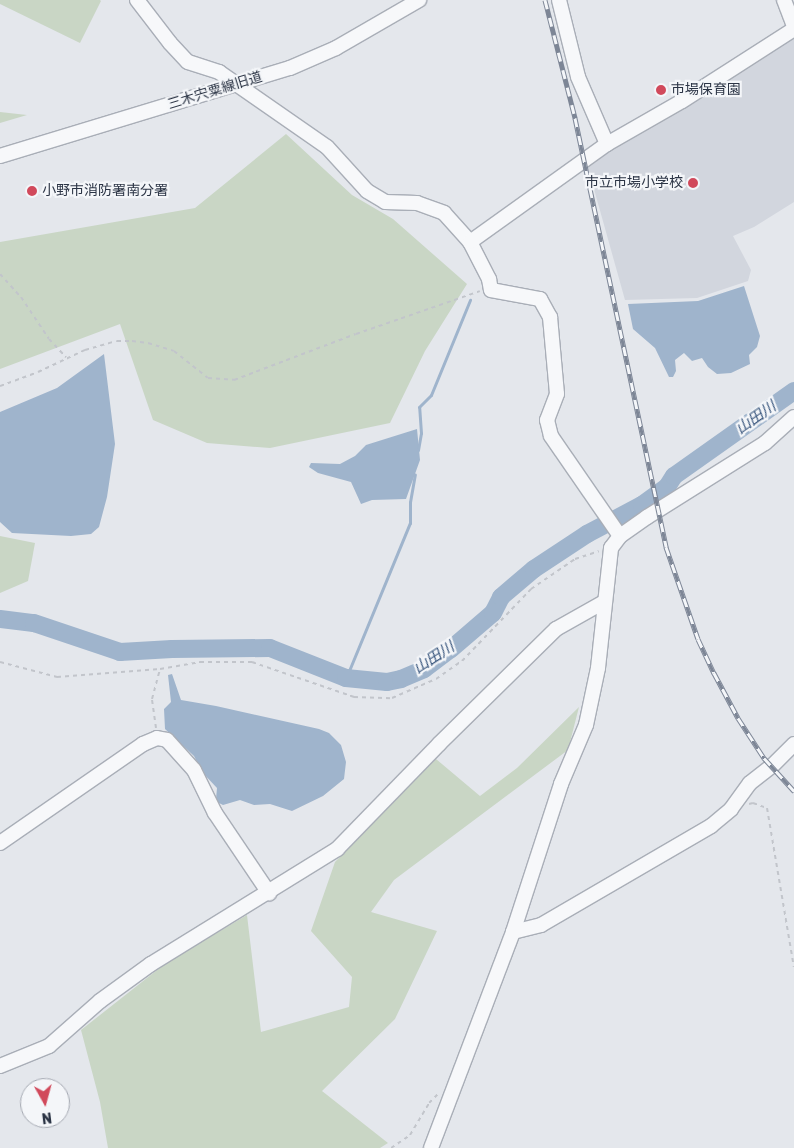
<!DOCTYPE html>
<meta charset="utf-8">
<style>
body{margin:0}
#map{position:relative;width:794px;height:1148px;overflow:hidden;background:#e4e7ec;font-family:Rubik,"Noto Sans JP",sans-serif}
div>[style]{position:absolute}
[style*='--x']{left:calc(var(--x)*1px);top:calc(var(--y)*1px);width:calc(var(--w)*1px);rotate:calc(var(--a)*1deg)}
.built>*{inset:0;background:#d2d6de}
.green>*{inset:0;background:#c9d6c5}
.water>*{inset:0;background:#9fb4cc}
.stream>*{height:3px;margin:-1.5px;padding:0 1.5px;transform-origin:1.5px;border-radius:1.5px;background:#9fb4cc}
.river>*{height:18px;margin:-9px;padding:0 9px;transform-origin:9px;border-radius:9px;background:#9fb4cc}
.path>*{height:2px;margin-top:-1px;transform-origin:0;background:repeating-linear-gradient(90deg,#c2c5cb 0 4px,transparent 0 8px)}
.roads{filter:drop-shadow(1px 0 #a9aeb7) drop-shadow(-1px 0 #a9aeb7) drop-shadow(0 1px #a9aeb7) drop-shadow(0 -1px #a9aeb7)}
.minor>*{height:14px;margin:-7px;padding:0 7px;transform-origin:7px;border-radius:7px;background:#f7f8fa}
.rail>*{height:5px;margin-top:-2.5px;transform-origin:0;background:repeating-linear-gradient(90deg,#f4f6f9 0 9px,#7d8696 0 18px);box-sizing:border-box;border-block:1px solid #7d8696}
.dots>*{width:14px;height:14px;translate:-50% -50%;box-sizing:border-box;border:2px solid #f4f6f9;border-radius:50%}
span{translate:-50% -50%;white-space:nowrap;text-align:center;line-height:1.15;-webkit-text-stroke:4.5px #f4f6f9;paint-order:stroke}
.poi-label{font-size:14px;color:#2b3445}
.left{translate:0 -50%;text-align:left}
.right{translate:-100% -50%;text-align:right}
.street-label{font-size:14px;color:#2b3445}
.water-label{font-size:15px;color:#34527a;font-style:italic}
.north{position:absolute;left:20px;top:1078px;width:50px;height:50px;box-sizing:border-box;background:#f4f6f9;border:1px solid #a4a8b1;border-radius:50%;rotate:173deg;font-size:14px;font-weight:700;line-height:20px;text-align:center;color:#2b3445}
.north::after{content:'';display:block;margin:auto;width:18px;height:22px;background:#d1495b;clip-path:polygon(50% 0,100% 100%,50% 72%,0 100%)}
</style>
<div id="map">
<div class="built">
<div style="clip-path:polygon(794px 34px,794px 202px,754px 227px,733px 236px,751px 270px,748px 281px,697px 298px,625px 300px,587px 164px)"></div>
</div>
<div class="green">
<div style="clip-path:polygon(0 0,100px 0,101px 1px,80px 43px,0 4px)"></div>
<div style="clip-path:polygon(0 112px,27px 115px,0 123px)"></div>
<div style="clip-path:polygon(286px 134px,352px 195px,393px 219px,467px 284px,425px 351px,390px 423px,270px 448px,207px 443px,153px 420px,120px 324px,0 369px,0 242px,195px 208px)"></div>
<div style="clip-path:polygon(0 536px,35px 543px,28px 581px,0 593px)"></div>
<div style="clip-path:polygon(579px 707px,568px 750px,394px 880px,371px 912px,437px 931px,395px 1019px,322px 1091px,388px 1143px,380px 1148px,108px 1148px,100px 1102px,81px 1030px,166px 963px,247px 915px,261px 1032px,349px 1007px,352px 977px,311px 931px,335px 862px,436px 759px,480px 796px,517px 768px)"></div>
</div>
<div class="water">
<div style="clip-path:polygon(744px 286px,760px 336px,757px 347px,749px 355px,750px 364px,731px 373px,717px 374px,708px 367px,702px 358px,692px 361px,684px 353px,675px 360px,676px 371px,673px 377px,669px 377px,655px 348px,633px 329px,628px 304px,698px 301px)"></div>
<div style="clip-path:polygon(104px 354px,115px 444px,107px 497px,99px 527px,91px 534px,71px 536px,12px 533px,0 522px,0 412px,57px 388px)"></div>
<div style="clip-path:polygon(417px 429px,420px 460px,406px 499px,372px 500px,361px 504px,351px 482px,318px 473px,309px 467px,311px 463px,340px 464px,355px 456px,366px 445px)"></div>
<div style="clip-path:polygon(172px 674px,181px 700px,216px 706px,319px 729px,329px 733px,341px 745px,346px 762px,344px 779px,323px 796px,292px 811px,270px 804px,254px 805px,240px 800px,223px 805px,219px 803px,216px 799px,217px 788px,202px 772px,194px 756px,165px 729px,164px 709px,171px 702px,168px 675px)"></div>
</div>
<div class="stream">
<div style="--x:418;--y:450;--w:17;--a:-80"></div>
<div style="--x:421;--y:433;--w:26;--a:-94"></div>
<div style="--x:419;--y:407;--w:17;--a:-45"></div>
<div style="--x:431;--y:395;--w:103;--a:-67.7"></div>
<div style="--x:346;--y:678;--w:168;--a:-67.6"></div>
<div style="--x:410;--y:523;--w:21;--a:-90"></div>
<div style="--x:410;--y:502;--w:28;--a:-80"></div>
</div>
<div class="river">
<div style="--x:0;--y:619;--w:34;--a:7"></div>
<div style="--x:34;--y:623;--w:91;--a:18.6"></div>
<div style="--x:120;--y:652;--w:52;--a:-3.3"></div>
<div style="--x:172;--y:649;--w:98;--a:-0.6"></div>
<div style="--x:270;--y:648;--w:82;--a:21.5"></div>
<div style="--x:346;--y:678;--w:41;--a:5.6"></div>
<div style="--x:387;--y:682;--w:14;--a:-12"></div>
<div style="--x:401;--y:679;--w:25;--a:-23"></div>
<div style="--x:424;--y:669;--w:34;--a:-37"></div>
<div style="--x:451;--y:649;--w:55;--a:-40.6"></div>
<div style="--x:493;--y:613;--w:18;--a:-63"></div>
<div style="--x:501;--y:597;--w:43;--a:-40.3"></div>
<div style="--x:534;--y:569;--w:64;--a:-33.4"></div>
<div style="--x:587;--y:534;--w:62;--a:-27.8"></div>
<div style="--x:642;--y:505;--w:31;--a:-36"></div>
<div style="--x:667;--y:487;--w:13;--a:-58"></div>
<div style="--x:674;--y:476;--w:147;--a:-35.3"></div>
</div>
<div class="path">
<div style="--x:0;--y:274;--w:31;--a:48"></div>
<div style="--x:21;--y:297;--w:50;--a:56.3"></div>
<div style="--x:49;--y:339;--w:25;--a:47"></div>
<div style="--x:0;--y:386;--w:40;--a:-20.2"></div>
<div style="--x:38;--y:372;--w:52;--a:-25.1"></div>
<div style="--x:85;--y:350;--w:33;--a:-16"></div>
<div style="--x:117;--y:341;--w:15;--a:0"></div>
<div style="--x:132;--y:341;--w:16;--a:7"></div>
<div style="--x:148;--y:343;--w:27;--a:17"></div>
<div style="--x:174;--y:351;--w:43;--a:38.5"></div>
<div style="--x:208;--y:378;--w:26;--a:4"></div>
<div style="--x:234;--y:380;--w:130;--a:-20.7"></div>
<div style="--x:356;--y:334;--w:131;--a:-19.1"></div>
<div style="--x:0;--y:662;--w:59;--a:14.7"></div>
<div style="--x:57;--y:677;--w:103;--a:-4.4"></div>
<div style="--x:160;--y:669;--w:41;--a:-9.9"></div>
<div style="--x:200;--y:662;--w:52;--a:0"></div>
<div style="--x:252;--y:662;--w:108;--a:18.9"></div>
<div style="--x:354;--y:697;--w:38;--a:2"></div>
<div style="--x:392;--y:698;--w:48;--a:-23.4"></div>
<div style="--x:436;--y:679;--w:32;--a:-35"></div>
<div style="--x:462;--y:661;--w:100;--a:-46.2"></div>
<div style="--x:531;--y:589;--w:53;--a:-34.3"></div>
<div style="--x:575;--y:559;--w:25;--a:-18"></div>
<div style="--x:156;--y:728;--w:29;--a:-98"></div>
<div style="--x:152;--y:699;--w:31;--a:-75"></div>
<div style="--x:749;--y:804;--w:4;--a:-14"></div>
<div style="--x:753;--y:803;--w:15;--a:20"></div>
<div style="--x:767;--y:808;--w:161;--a:80.4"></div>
<div style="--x:391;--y:1148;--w:23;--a:-34"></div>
<div style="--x:410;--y:1135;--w:37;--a:-59"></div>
<div style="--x:429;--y:1103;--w:13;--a:-45"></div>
</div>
<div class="roads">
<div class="minor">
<div style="--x:137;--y:0;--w:54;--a:52.5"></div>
<div style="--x:170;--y:43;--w:26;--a:47"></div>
<div style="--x:188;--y:62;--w:33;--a:18"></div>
<div style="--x:219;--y:72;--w:131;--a:34.8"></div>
<div style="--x:327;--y:147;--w:59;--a:47.7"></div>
<div style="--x:367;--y:191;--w:21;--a:31"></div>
<div style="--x:385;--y:202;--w:32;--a:2"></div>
<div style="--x:417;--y:203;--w:29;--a:20"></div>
<div style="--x:444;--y:213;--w:39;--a:48"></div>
<div style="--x:470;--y:242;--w:42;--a:62.8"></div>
<div style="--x:489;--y:279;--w:11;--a:80"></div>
<div style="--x:491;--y:290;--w:50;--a:10.4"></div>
<div style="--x:540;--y:299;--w:21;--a:61"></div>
<div style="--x:550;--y:317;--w:77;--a:84.8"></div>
<div style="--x:557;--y:394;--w:28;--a:111"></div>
<div style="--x:547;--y:420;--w:16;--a:76"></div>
<div style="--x:551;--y:436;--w:121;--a:55.4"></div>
<div style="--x:559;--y:0;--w:79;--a:76.1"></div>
<div style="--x:578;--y:77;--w:73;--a:66.6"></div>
<div style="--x:784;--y:0;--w:28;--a:69"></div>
<div style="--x:0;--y:156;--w:303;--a:-16.9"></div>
<div style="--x:290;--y:68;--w:50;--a:-23.5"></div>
<div style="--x:336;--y:48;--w:96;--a:-30"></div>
<div style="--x:470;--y:242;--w:168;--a:-35.6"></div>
<div style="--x:607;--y:144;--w:86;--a:-29.8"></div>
<div style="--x:682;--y:101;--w:133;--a:-32.7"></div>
<div style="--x:0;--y:843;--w:174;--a:-34.7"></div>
<div style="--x:143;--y:744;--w:15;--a:-23"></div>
<div style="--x:157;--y:738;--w:10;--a:11"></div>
<div style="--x:167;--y:740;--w:40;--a:48"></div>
<div style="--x:194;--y:770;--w:48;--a:64"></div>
<div style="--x:215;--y:813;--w:97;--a:56"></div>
<div style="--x:513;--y:932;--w:29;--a:-14"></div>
<div style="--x:541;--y:925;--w:197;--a:-30.2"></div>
<div style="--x:711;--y:826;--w:26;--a:-40"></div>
<div style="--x:731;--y:809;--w:32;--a:-54"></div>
<div style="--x:750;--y:783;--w:28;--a:-38"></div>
<div style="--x:772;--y:766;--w:31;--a:-45"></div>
<div style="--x:0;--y:1066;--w:53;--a:-22.2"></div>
<div style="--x:49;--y:1046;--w:68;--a:-41.4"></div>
<div style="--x:100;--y:1001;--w:63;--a:-36"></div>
<div style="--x:151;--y:964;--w:219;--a:-31.7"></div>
<div style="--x:337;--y:849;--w:146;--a:-45.8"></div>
<div style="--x:439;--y:744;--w:164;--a:-44.5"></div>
<div style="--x:556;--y:629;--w:55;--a:-29.4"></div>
<div style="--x:431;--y:1148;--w:231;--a:-69.2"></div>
<div style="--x:513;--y:932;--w:156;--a:-72"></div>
<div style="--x:561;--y:784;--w:64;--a:-67"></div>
<div style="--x:586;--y:725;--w:58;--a:-78.1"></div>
<div style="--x:598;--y:668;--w:121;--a:-83.8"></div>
<div style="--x:611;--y:548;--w:15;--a:-53"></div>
<div style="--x:620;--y:536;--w:33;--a:-35"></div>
<div style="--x:647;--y:517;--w:139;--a:-32.1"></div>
<div style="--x:765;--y:443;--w:39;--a:-42"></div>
</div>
</div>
<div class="rail">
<div style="--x:545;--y:0;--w:122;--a:75.7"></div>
<div style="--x:575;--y:118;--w:439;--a:78"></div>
<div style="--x:666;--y:547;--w:97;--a:70.8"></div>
<div style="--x:698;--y:639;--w:38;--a:65"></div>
<div style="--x:714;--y:673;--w:51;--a:61.9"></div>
<div style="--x:738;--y:718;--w:48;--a:57"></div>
<div style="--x:764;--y:758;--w:45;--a:47.7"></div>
</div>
<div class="dots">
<div style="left:661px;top:90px;background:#d1495b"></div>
<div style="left:693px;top:183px;background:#d1495b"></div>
<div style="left:32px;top:191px;background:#d1495b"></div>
</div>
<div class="poi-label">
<span class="left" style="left:671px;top:90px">市場保育園</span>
<span class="right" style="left:683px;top:183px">市立市場小学校</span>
<span class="left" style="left:42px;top:191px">小野市消防署南分署</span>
</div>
<div class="street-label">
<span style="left:215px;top:91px;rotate:-17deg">三木宍粟線旧道</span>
</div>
<div class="water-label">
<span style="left:756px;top:418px;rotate:-35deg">山田川</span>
<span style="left:434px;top:658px;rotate:-33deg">山田川</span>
</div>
<div class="north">N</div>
</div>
